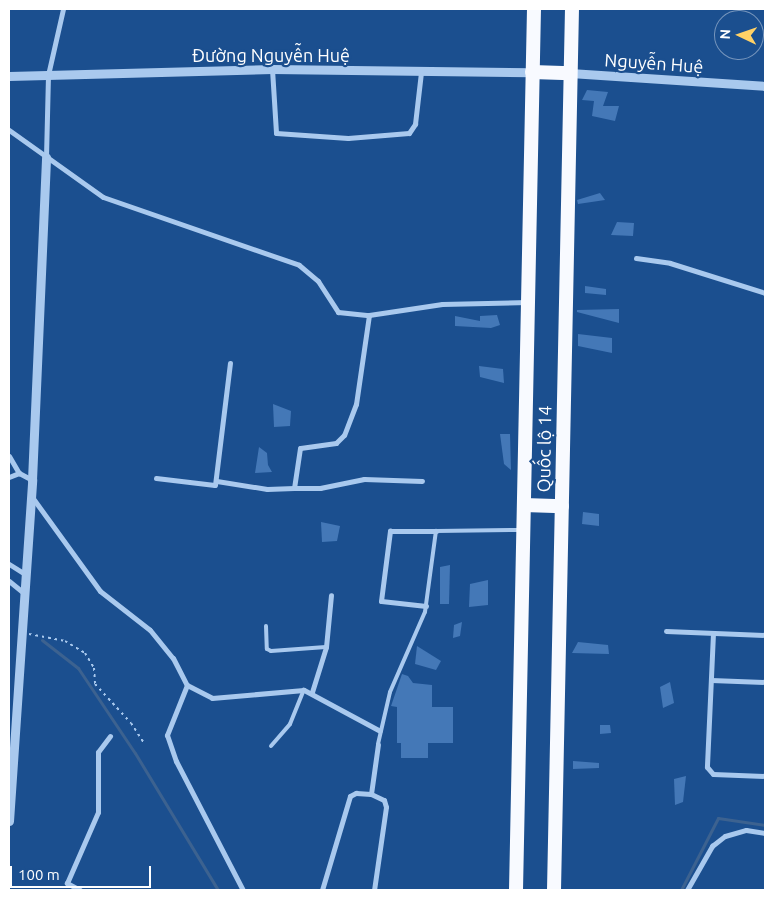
<!DOCTYPE html>
<meta charset="utf-8">
<style>
body{margin:0}
#map{position:relative;width:774px;height:899px;overflow:hidden;background:#1b4f8f;font-family:Ubuntu,sans-serif}
div>[style]{position:absolute}
[style*='--x']{left:calc(var(--x)*1px);top:calc(var(--y)*1px);width:calc(var(--w)*1px);rotate:calc(var(--a)*1deg)}
.stream>*{height:3px;margin:-1.5px;padding:0 1.5px;transform-origin:1.5px;border-radius:1.5px;background:#3c6290}
.building>*{inset:0;background:#4478b7}
.path>*{height:2px;margin-top:-1px;transform-origin:0;background:repeating-linear-gradient(90deg,#a9c9ee 0 2.5px,transparent 0 6.5px)}
.service>*{height:4px;margin:-2px;padding:0 2px;transform-origin:2px;border-radius:2px;background:#a9c9ee}
.minor>*{height:5px;margin:-2.5px;padding:0 2.5px;transform-origin:2.5px;border-radius:2.5px;background:#a9c9ee}
.tertiary>*{height:9px;margin:-4.5px;padding:0 4.5px;transform-origin:4.5px;border-radius:4.5px;background:#a9c9ee}
.trunk>*{height:14px;margin:-7px;padding:0 7px;transform-origin:7px;border-radius:7px;background:#f8faff}
span{translate:-50% -50%;white-space:nowrap;text-align:center;line-height:1.15;-webkit-text-stroke:4.5px #1b4f8f;paint-order:stroke}
.street-label{font-size:18px;color:#fff}
.frame{position:absolute;inset:0;border:10px solid #fff;pointer-events:none}
.north{position:absolute;left:714px;top:10px;width:50px;height:50px;box-sizing:border-box;background:#1b4f8f;border:1px solid #7695bc;border-radius:50%;rotate:273deg;font-size:14px;font-weight:700;line-height:20px;text-align:center;color:#fff}
.north::after{content:'';display:block;margin:auto;width:18px;height:22px;background:#ffd166;clip-path:polygon(50% 0,100% 100%,50% 72%,0 100%)}
.scale{position:absolute;left:10px;top:866px;width:141px;height:22px;box-sizing:border-box;border:2px solid #fff;border-top:0;padding-left:6px;font-size:15px;line-height:18px;white-space:nowrap;color:#fff;-webkit-text-stroke:4px #1b4f8f;paint-order:stroke}
</style>
<div id="map">
<div class="stream">
<div style="--x:42;--y:640;--w:46;--a:37.9"></div>
<div style="--x:78;--y:668;--w:102;--a:56.2"></div>
<div style="--x:135;--y:753;--w:160;--a:58.8"></div>
<div style="--x:681;--y:890;--w:81;--a:-62.8"></div>
<div style="--x:718;--y:818;--w:48;--a:8.5"></div>
</div>
<div class="building">
<div style="clip-path:polygon(587px 90px,608px 92px,603px 106px,619px 106px,615px 121px,592px 116px,594px 101px,582px 100px)"></div>
<div style="clip-path:polygon(600px 193px,605px 200px,578px 204px,577px 200px)"></div>
<div style="clip-path:polygon(617px 222px,634px 223px,633px 236px,611px 235px)"></div>
<div style="clip-path:polygon(585px 286px,606px 289px,606px 295px,585px 293px)"></div>
<div style="clip-path:polygon(619px 309px,619px 323px,577px 312px,577px 310px)"></div>
<div style="clip-path:polygon(497px 315px,500px 325px,491px 328px,455px 326px,455px 316px,480px 321px,480px 316px)"></div>
<div style="clip-path:polygon(578px 334px,612px 338px,612px 353px,578px 346px)"></div>
<div style="clip-path:polygon(479px 366px,503px 369px,504px 383px,480px 377px)"></div>
<div style="clip-path:polygon(273px 404px,291px 411px,290px 426px,274px 427px)"></div>
<div style="clip-path:polygon(500px 434px,510px 434px,511px 470px,504px 464px)"></div>
<div style="clip-path:polygon(259px 447px,267px 453px,268px 465px,272px 472px,255px 473px)"></div>
<div style="clip-path:polygon(583px 512px,599px 514px,599px 526px,582px 524px)"></div>
<div style="clip-path:polygon(321px 522px,340px 526px,337px 541px,322px 542px)"></div>
<div style="clip-path:polygon(450px 565px,449px 604px,440px 604px,440px 567px)"></div>
<div style="clip-path:polygon(488px 580px,488px 605px,469px 607px,470px 584px)"></div>
<div style="clip-path:polygon(462px 622px,460px 636px,453px 638px,454px 625px)"></div>
<div style="clip-path:polygon(578px 642px,608px 645px,609px 654px,572px 653px)"></div>
<div style="clip-path:polygon(417px 646px,441px 661px,436px 670px,415px 664px)"></div>
<div style="clip-path:polygon(402px 674px,408px 676px,413px 683px,432px 685px,432px 707px,453px 707px,453px 743px,428px 743px,428px 758px,401px 758px,401px 743px,397px 743px,397px 707px,391px 706px)"></div>
<div style="clip-path:polygon(670px 682px,674px 703px,663px 708px,660px 687px)"></div>
<div style="clip-path:polygon(600px 725px,610px 725px,611px 733px,600px 734px)"></div>
<div style="clip-path:polygon(573px 761px,599px 763px,599px 768px,573px 769px)"></div>
<div style="clip-path:polygon(686px 776px,683px 802px,675px 805px,674px 779px)"></div>
</div>
<div class="path">
<div style="--x:29;--y:634;--w:37;--a:11"></div>
<div style="--x:65;--y:641;--w:23;--a:31"></div>
<div style="--x:85;--y:653;--w:17;--a:59"></div>
<div style="--x:94;--y:668;--w:16;--a:86"></div>
<div style="--x:95;--y:684;--w:53;--a:47.3"></div>
<div style="--x:131;--y:723;--w:24;--a:57"></div>
</div>
<div class="service">
<div style="--x:266;--y:626;--w:23;--a:88"></div>
<div style="--x:267;--y:649;--w:4;--a:27"></div>
<div style="--x:271;--y:651;--w:55;--a:-4.2"></div>
<div style="--x:378;--y:744;--w:53;--a:-77"></div>
<div style="--x:390;--y:692;--w:87;--a:-66.4"></div>
<div style="--x:425;--y:612;--w:82;--a:-82.3"></div>
<div style="--x:436;--y:531;--w:85;--a:-0.7"></div>
<div style="--x:271;--y:746;--w:29;--a:-49"></div>
<div style="--x:290;--y:724;--w:37;--a:-68"></div>
</div>
<div class="minor">
<div style="--x:272;--y:69;--w:64;--a:86.4"></div>
<div style="--x:276;--y:133;--w:72;--a:4"></div>
<div style="--x:348;--y:138;--w:61;--a:-4.7"></div>
<div style="--x:409;--y:133;--w:11;--a:-56"></div>
<div style="--x:415;--y:124;--w:52;--a:-83.4"></div>
<div style="--x:9;--y:130;--w:115;--a:35.5"></div>
<div style="--x:103;--y:197;--w:207;--a:19.1"></div>
<div style="--x:299;--y:265;--w:25;--a:40"></div>
<div style="--x:318;--y:281;--w:37;--a:57"></div>
<div style="--x:338;--y:312;--w:31;--a:6"></div>
<div style="--x:369;--y:315;--w:90;--a:98.3"></div>
<div style="--x:356;--y:404;--w:33;--a:111"></div>
<div style="--x:344;--y:435;--w:11;--a:135"></div>
<div style="--x:336;--y:443;--w:36;--a:172"></div>
<div style="--x:300;--y:448;--w:40;--a:98.5"></div>
<div style="--x:294;--y:488;--w:27;--a:178"></div>
<div style="--x:267;--y:489;--w:51;--a:-170.9"></div>
<div style="--x:46;--y:157;--w:82;--a:-88.6"></div>
<div style="--x:48;--y:75;--w:68;--a:-77.2"></div>
<div style="--x:636;--y:258;--w:34;--a:8"></div>
<div style="--x:670;--y:263;--w:100;--a:17.5"></div>
<div style="--x:369;--y:315;--w:74;--a:-8.6"></div>
<div style="--x:442;--y:304;--w:86;--a:-1.3"></div>
<div style="--x:9;--y:456;--w:20;--a:60"></div>
<div style="--x:19;--y:473;--w:15;--a:28"></div>
<div style="--x:9;--y:477;--w:11;--a:-22"></div>
<div style="--x:156;--y:478;--w:59;--a:6.8"></div>
<div style="--x:215;--y:485;--w:123;--a:-83"></div>
<div style="--x:294;--y:488;--w:26;--a:0"></div>
<div style="--x:320;--y:488;--w:45;--a:-11.6"></div>
<div style="--x:364;--y:479;--w:58;--a:2"></div>
<div style="--x:32;--y:497;--w:116;--a:54.1"></div>
<div style="--x:100;--y:591;--w:63;--a:38"></div>
<div style="--x:150;--y:630;--w:36;--a:51"></div>
<div style="--x:173;--y:658;--w:30;--a:63"></div>
<div style="--x:187;--y:685;--w:54;--a:111.8"></div>
<div style="--x:167;--y:735;--w:28;--a:71"></div>
<div style="--x:176;--y:761;--w:145;--a:62.6"></div>
<div style="--x:9;--y:564;--w:19;--a:32"></div>
<div style="--x:9;--y:581;--w:19;--a:39"></div>
<div style="--x:426;--y:606;--w:45;--a:-173.7"></div>
<div style="--x:381;--y:601;--w:71;--a:-82.7"></div>
<div style="--x:390;--y:531;--w:46;--a:0"></div>
<div style="--x:666;--y:631;--w:99;--a:2.3"></div>
<div style="--x:713;--y:633;--w:134;--a:92.6"></div>
<div style="--x:707;--y:767;--w:9;--a:49"></div>
<div style="--x:713;--y:774;--w:52;--a:2.2"></div>
<div style="--x:711;--y:680;--w:54;--a:2.1"></div>
<div style="--x:187;--y:685;--w:28;--a:27"></div>
<div style="--x:212;--y:698;--w:92;--a:-5"></div>
<div style="--x:304;--y:690;--w:86;--a:28.3"></div>
<div style="--x:312;--y:692;--w:47;--a:-72.7"></div>
<div style="--x:326;--y:647;--w:52;--a:-84.5"></div>
<div style="--x:371;--y:794;--w:14;--a:25"></div>
<div style="--x:384;--y:800;--w:7;--a:74"></div>
<div style="--x:386;--y:807;--w:84;--a:98.2"></div>
<div style="--x:80;--y:890;--w:15;--a:-152"></div>
<div style="--x:67;--y:883;--w:77;--a:-66.4"></div>
<div style="--x:98;--y:812;--w:60;--a:-90"></div>
<div style="--x:98;--y:752;--w:20;--a:-53"></div>
<div style="--x:322;--y:890;--w:98;--a:-73.4"></div>
<div style="--x:350;--y:796;--w:7;--a:-27"></div>
<div style="--x:356;--y:793;--w:15;--a:4"></div>
<div style="--x:371;--y:794;--w:50;--a:-82"></div>
<div style="--x:687;--y:890;--w:51;--a:-60.4"></div>
<div style="--x:712;--y:846;--w:16;--a:-38"></div>
<div style="--x:725;--y:836;--w:22;--a:-16"></div>
<div style="--x:746;--y:830;--w:19;--a:9"></div>
</div>
<div class="tertiary">
<div style="--x:570;--y:73;--w:195;--a:3.8"></div>
<div style="--x:9;--y:76;--w:263;--a:-1.5"></div>
<div style="--x:272;--y:69;--w:260;--a:0.7"></div>
<div style="--x:9;--y:821;--w:342;--a:-86.1"></div>
<div style="--x:32;--y:480;--w:323;--a:-87.5"></div>
</div>
<div class="trunk">
<div style="--x:532;--y:72;--w:38;--a:2"></div>
<div style="--x:524;--y:505;--w:38;--a:2"></div>
<div style="--x:516;--y:890;--w:881;--a:-88.83"></div>
<div style="--x:554;--y:890;--w:881;--a:-88.83"></div>
</div>
<div class="street-label">
<span style="left:271px;top:55px">Đường Nguyễn Huệ</span>
<span style="left:654px;top:63px;rotate:4deg">Nguyễn Huệ</span>
<span style="left:544px;top:449px;rotate:-89deg">Quốc lộ 14</span>
</div>
<div class="frame"></div>
<div class="north">N</div>
<div class="scale">100 m</div>
</div>
